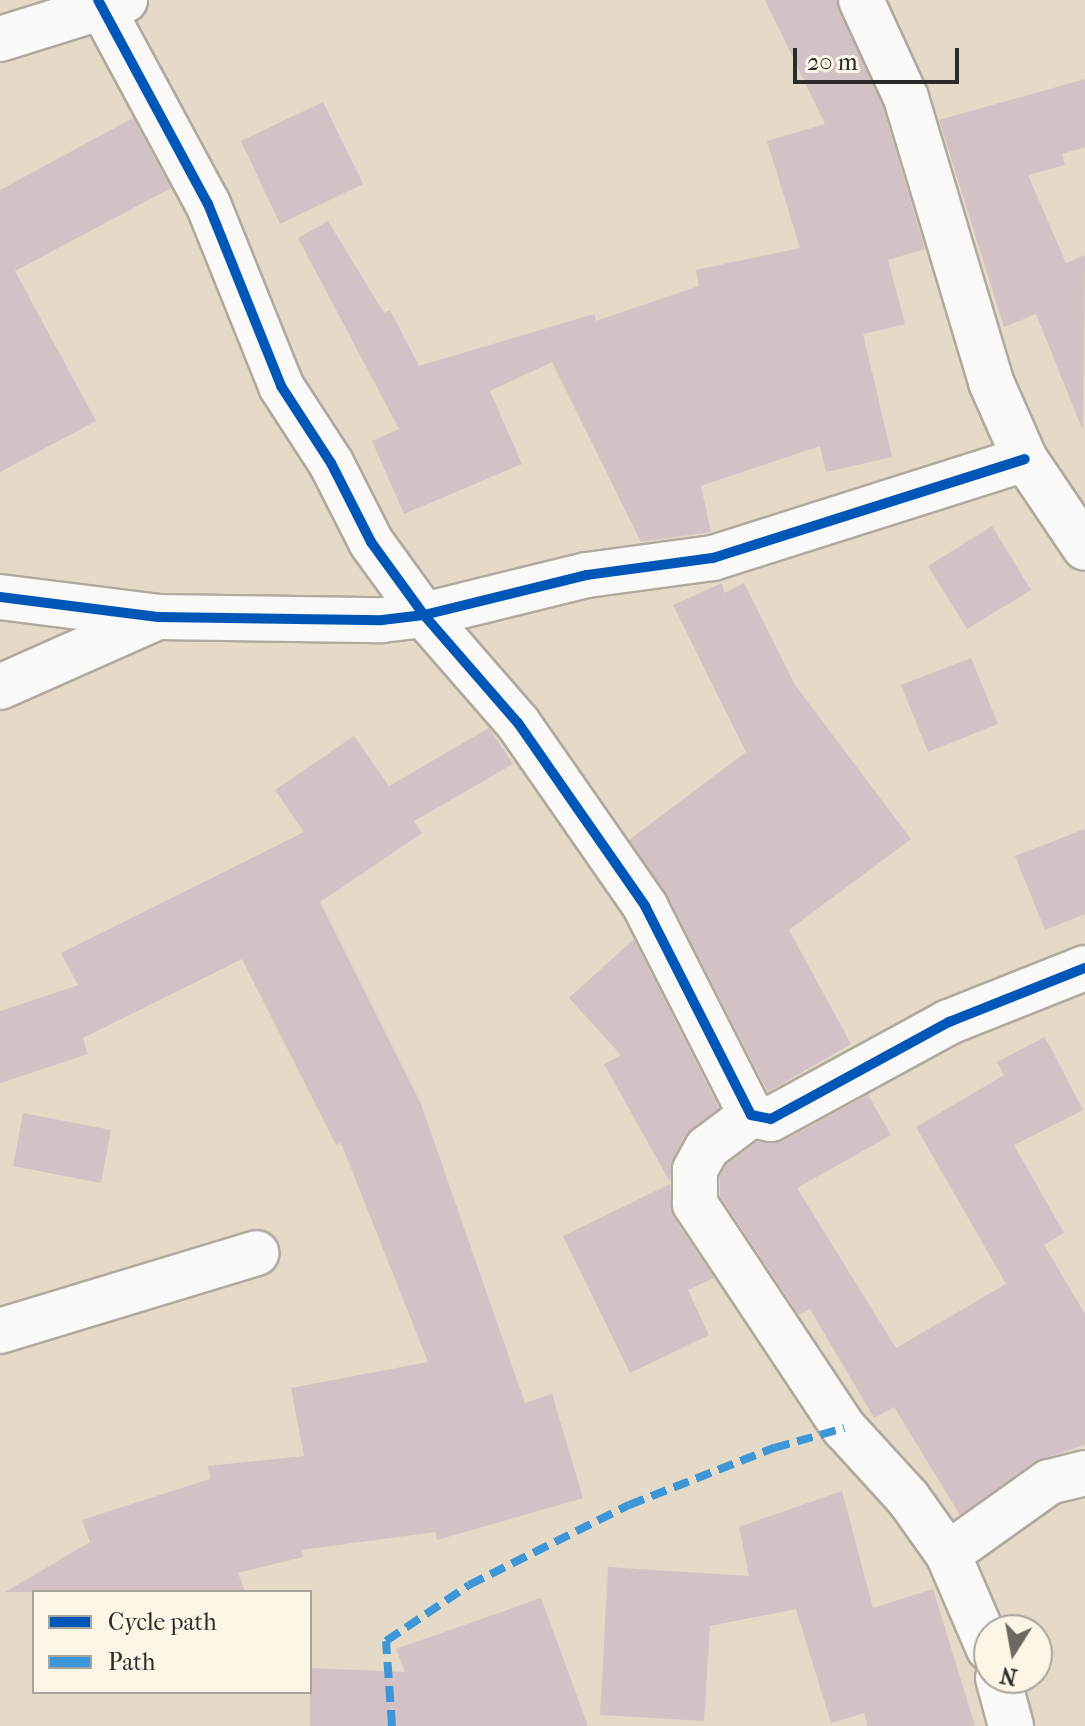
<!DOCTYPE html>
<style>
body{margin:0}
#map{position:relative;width:1085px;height:1726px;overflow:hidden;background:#e5d9c8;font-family:"IM FELL French Canon",serif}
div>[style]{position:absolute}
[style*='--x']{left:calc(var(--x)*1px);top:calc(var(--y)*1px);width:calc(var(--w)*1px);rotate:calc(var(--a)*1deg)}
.building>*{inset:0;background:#d2c2c5}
.roads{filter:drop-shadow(2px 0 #b0a99e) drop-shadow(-2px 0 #b0a99e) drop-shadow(0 2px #b0a99e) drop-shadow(0 -2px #b0a99e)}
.street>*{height:44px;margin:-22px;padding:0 22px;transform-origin:22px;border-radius:22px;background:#fbf9f7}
.quiet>*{height:8px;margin-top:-4px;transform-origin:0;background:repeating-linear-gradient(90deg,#3c96d7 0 16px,transparent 0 24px)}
.cycleway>*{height:10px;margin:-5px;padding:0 5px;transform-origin:5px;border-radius:5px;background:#0057b8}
span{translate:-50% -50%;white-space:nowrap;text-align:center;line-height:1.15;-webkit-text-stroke:8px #fcf5e5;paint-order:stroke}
.legend{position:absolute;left:32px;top:1590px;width:280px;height:104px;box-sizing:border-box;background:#fcf5e5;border:2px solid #a8a49b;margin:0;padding:10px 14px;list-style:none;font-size:24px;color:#2b2b2b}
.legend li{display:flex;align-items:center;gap:16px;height:40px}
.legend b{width:40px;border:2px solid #a8a49b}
.north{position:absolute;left:973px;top:1614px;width:80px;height:80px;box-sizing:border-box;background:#fcf5e5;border:2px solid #a8a49b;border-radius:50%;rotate:191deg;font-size:22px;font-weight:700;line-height:32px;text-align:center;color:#2b2b2b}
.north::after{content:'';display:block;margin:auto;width:28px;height:36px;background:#6c6862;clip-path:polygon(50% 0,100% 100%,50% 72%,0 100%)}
.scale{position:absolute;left:793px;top:48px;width:166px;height:36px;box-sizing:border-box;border:4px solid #2b2b2b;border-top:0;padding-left:10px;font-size:24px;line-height:28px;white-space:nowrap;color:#2b2b2b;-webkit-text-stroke:6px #fcf5e5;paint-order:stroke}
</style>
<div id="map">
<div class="building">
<div style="clip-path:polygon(765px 0,836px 0,883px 107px,925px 249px,888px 260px,905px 324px,863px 334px,892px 457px,826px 472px,820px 446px,701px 486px,711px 532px,641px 542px,552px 362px,490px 391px,522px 464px,404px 514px,372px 441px,399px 429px,298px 238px,328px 221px,384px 313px,390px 310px,419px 366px,594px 314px,596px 321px,699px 286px,696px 270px,800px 248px,767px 141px,825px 124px)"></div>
<div style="clip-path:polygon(1085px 79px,1085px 147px,1062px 154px,1065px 165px,1028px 175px,1066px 263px,1085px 255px,1083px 431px,1036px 314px,1004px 327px,939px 120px)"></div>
<div style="clip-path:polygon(323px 102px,363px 184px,280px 224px,241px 141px)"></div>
<div style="clip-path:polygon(133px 118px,171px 188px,15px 271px,96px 421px,0 472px,0 190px)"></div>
<div style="clip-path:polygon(992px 526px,1031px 590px,967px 629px,928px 566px)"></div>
<div style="clip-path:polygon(722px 583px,724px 593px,744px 583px,795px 685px,911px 839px,789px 930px,851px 1044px,768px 1092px,667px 895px,629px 840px,746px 752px,673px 605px)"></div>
<div style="clip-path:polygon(971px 658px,998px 724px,928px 752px,901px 685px)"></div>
<div style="clip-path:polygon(489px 728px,513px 764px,414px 821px,422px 833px,320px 902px,421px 1104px,525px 1403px,552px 1394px,583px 1498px,437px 1540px,435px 1532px,301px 1550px,303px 1557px,238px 1573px,245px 1592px,5px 1592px,90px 1542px,82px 1520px,210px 1479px,208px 1466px,304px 1456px,291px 1388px,428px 1362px,341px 1143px,336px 1145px,242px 959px,83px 1038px,88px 1054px,0 1083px,0 1011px,78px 985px,61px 953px,304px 832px,275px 790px,354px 736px,389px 786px)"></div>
<div style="clip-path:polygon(1085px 829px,1085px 914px,1045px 930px,1015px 856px)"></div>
<div style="clip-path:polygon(634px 939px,719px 1108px,685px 1136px,673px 1159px,670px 1182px,604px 1064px,621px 1055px,569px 998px)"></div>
<div style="clip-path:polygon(1045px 1037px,1083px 1110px,1014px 1145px,1064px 1233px,1044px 1245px,1085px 1314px,1085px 1445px,1035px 1461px,960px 1515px,894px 1407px,874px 1418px,810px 1309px,799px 1315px,720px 1196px,720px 1176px,726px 1165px,757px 1142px,783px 1141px,868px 1095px,891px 1135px,797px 1188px,896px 1348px,1006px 1284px,916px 1127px,1004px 1075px,997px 1062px)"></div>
<div style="clip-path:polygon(23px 1113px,111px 1130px,101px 1183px,13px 1166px)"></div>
<div style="clip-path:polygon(670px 1184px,674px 1218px,714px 1278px,688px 1290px,709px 1335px,630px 1373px,563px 1236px)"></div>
<div style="clip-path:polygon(842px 1491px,873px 1608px,933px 1589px,975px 1726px,868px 1726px,864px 1713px,831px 1723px,796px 1609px,710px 1626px,704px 1721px,600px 1715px,608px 1567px,749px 1576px,739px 1527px)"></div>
<div style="clip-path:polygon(541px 1598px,588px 1726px,310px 1726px,310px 1668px,405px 1672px,396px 1649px)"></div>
</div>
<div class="roads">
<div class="street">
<div style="--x:98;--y:0;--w:232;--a:61.7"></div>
<div style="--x:208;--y:204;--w:196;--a:68.1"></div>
<div style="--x:281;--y:386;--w:92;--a:57"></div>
<div style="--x:331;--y:463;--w:89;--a:63.1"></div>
<div style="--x:371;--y:542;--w:90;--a:54"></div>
<div style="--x:424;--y:615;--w:143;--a:49"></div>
<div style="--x:518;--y:723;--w:223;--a:55.2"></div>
<div style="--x:645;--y:906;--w:234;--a:63.1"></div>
<div style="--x:751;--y:1115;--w:20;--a:11"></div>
<div style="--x:771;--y:1119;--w:203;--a:-28.6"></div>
<div style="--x:949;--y:1022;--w:146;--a:-21.7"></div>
<div style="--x:861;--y:0;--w:108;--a:65.3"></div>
<div style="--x:906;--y:98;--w:296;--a:73.3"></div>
<div style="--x:991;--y:382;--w:84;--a:66.2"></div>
<div style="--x:1025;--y:459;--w:107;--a:56"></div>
<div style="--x:0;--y:39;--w:131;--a:-17.3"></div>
<div style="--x:0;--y:597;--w:159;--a:7.2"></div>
<div style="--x:158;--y:617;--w:224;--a:0.8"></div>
<div style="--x:382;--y:620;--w:42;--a:-6.8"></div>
<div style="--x:424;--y:615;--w:168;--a:-13.8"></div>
<div style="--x:587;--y:575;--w:127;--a:-7.7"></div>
<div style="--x:713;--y:558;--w:327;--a:-17.6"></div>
<div style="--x:0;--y:687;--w:165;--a:-23.9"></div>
<div style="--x:751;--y:1115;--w:55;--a:143.1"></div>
<div style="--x:707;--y:1148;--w:25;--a:119"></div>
<div style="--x:695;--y:1170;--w:34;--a:90"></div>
<div style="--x:695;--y:1204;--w:269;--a:56.4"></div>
<div style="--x:844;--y:1428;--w:95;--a:47.6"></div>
<div style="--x:908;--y:1498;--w:69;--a:54.5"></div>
<div style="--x:948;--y:1554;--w:103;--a:66.7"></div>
<div style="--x:0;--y:1331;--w:268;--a:-16.9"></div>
<div style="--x:948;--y:1554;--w:124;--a:-35.5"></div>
<div style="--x:1049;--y:1482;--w:37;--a:-14"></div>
<div style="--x:998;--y:1678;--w:50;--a:74.8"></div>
</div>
</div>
<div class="quiet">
<div style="--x:392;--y:1726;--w:85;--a:-94"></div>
<div style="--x:386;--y:1641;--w:100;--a:-34"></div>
<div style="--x:469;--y:1585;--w:179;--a:-26.6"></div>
<div style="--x:629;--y:1505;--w:156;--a:-21.5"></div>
<div style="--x:774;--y:1448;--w:73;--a:-15.9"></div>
</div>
<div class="cycleway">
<div style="--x:98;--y:0;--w:232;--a:61.7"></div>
<div style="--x:208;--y:204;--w:196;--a:68.1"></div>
<div style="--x:281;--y:386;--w:92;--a:57"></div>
<div style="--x:331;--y:463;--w:89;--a:63.1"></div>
<div style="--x:371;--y:542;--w:90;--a:54"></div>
<div style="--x:424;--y:615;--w:143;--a:49"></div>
<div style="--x:518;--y:723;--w:223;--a:55.2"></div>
<div style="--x:645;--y:906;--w:234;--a:63.1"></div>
<div style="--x:751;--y:1115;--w:20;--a:11"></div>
<div style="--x:771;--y:1119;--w:203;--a:-28.6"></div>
<div style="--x:949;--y:1022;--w:146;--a:-21.7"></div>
<div style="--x:0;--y:597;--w:159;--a:7.2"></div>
<div style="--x:158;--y:617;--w:224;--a:0.8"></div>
<div style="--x:382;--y:620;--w:42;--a:-6.8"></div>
<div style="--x:424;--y:615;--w:168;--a:-13.8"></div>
<div style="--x:587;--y:575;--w:127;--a:-7.7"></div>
<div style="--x:713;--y:558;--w:327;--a:-17.6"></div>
</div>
<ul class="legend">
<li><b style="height:10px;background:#0057b8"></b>Cycle path</li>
<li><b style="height:10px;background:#3c96d7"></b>Path</li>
</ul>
<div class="north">N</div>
<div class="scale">20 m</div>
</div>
